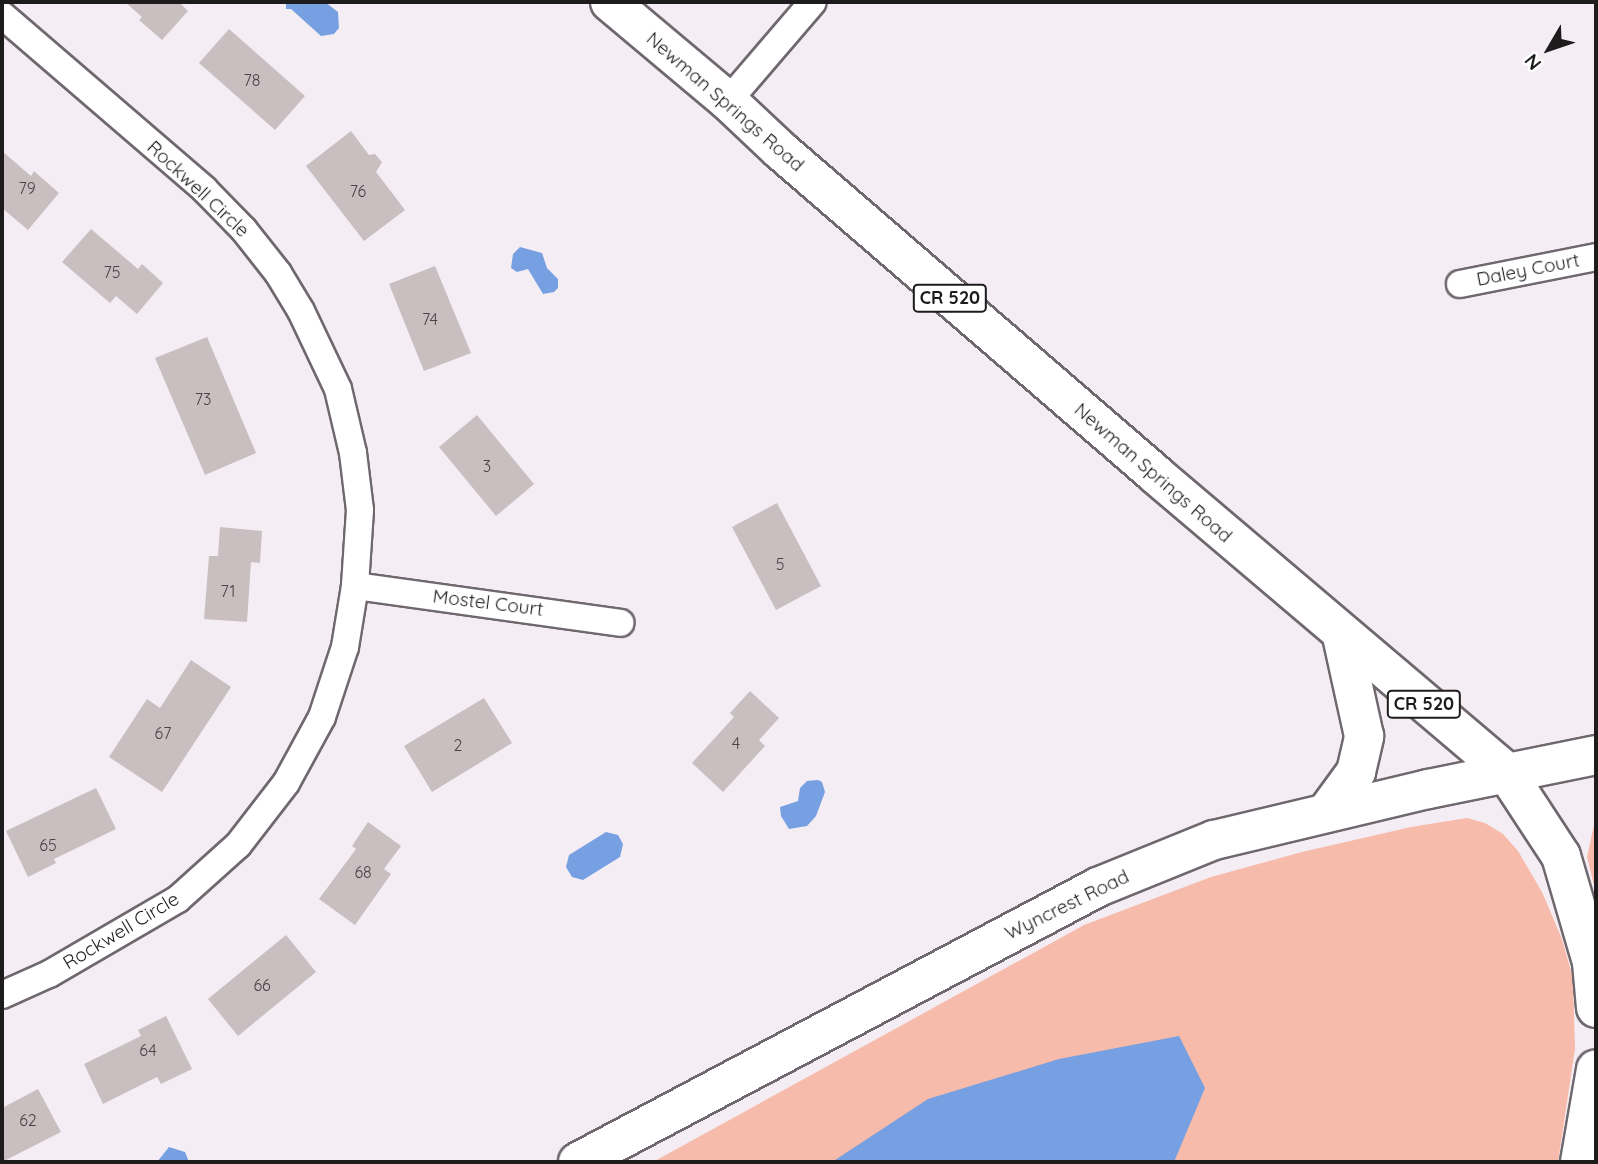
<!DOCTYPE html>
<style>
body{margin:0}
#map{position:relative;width:1598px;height:1164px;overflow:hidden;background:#f5edf4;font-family:Quicksand,sans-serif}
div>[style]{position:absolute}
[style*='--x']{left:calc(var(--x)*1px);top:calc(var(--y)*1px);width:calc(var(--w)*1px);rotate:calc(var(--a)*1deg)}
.green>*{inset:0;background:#f6bbaa}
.water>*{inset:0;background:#76a0e1}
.building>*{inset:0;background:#c9bec0}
.roads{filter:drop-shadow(2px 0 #6f686e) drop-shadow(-2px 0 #6f686e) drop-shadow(0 2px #6f686e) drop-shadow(0 -2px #6f686e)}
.street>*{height:26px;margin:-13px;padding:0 13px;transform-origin:13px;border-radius:13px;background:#fff}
.secondary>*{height:38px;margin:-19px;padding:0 19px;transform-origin:19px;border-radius:19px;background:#fff}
.primary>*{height:38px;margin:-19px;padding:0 19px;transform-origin:19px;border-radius:19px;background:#fff}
span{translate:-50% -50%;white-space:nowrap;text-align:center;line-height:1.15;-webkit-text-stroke:5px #fff;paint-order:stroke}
.number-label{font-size:16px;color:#494446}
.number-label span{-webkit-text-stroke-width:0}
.shield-label span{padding:2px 5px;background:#fff;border:2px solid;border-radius:5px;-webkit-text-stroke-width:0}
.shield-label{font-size:18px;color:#1e1b1d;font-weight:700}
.street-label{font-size:19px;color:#1e1b1d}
.frame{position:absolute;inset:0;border:4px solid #1e1b1d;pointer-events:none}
.north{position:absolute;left:1514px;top:14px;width:70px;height:70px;-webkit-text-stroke:5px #fff;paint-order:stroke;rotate:231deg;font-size:19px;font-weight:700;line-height:28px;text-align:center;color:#1e1b1d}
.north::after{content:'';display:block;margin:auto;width:24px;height:32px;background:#1e1b1d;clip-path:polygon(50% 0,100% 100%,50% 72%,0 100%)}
</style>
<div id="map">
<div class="green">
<div style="clip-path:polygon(1596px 816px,1596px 893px,1587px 857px)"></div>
<div style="clip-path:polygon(1467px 818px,1485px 823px,1503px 834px,1518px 851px,1542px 892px,1562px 939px,1573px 978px,1575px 1049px,1558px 1162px,653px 1162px,1084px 925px,1211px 877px,1302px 852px,1411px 827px)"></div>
</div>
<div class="water">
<div style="clip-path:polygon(286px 2px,325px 2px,338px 12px,339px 28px,334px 34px,321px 36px,291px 9px,286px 9px)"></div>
<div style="clip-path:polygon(520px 247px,542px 253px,547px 268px,558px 279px,558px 288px,554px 292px,543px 294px,528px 269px,517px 272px,511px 268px,513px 254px)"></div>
<div style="clip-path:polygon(818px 780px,822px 782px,825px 792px,816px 816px,807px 826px,789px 829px,781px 816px,780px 807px,798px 801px,800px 788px,807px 781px)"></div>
<div style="clip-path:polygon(606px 832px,618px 835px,623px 844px,620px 857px,583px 880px,572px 877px,566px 867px,569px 855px)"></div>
<div style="clip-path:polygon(1179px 1036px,1205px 1088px,1174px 1162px,832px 1162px,928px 1099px,1059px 1059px)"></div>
<div style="clip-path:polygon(169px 1147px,185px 1152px,189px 1162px,157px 1162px)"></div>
</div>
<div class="building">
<div style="clip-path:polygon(125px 2px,179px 2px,188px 11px,162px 40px,139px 20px,142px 17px)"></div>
<div style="clip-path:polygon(229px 29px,305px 96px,275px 130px,199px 63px)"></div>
<div style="clip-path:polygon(351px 131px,369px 155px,375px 154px,382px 162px,376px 172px,405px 210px,364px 241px,306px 166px)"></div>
<div style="clip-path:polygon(2px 151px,31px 176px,34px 171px,59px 193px,28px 230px,2px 208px)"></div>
<div style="clip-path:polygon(91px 229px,138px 269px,142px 264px,163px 283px,137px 314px,116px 296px,110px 303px,62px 262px)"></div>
<div style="clip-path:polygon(435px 266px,471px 353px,424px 371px,389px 284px)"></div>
<div style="clip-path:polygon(207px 337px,256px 453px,205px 475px,155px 358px)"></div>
<div style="clip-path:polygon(477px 415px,534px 484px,496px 516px,439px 447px)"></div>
<div style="clip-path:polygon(777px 503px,821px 586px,776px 610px,732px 527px)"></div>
<div style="clip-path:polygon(220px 527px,262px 531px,260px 563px,251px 562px,247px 622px,204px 619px,209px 556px,218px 556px)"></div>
<div style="clip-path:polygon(191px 660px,231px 687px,162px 792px,109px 757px,147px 699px,160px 708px)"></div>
<div style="clip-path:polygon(750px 691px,779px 718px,759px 740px,765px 746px,723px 792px,692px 763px,734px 717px,730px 713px)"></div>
<div style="clip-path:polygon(484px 698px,512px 743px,432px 792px,404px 746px)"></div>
<div style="clip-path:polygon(96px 788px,116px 829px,54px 859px,56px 863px,28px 877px,6px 831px)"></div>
<div style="clip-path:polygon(368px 822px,401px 846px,384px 869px,391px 874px,355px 925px,319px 899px,356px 849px,352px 846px)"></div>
<div style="clip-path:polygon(286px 935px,316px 972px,238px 1036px,208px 999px)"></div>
<div style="clip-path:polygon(166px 1016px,192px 1069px,161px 1084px,157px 1077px,103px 1104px,84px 1064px,141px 1036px,138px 1030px)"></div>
<div style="clip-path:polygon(38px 1089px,61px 1132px,2px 1162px,2px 1108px)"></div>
</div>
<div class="roads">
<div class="street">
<div style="--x:2;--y:15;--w:267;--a:40.7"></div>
<div style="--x:204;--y:189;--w:57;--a:45.7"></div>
<div style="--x:244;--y:230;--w:55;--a:51.7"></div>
<div style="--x:278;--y:273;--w:44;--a:58.8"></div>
<div style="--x:301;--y:311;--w:86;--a:64.6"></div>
<div style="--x:338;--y:389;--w:66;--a:76.8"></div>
<div style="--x:353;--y:453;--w:57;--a:83"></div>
<div style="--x:360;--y:510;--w:76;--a:93.8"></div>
<div style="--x:355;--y:586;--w:62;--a:99.3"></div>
<div style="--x:345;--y:647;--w:74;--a:108.2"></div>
<div style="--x:322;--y:717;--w:75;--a:118.6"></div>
<div style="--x:286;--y:783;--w:78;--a:127.7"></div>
<div style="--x:238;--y:845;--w:81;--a:138"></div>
<div style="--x:178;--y:899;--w:149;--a:149.8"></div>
<div style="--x:49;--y:974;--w:51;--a:155.9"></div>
<div style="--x:728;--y:101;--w:130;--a:-49.4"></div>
<div style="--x:1460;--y:284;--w:139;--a:-11.2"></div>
<div style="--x:355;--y:586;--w:268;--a:7.9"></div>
</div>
<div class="secondary">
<div style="--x:578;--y:1162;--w:588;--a:-27.87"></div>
<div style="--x:1098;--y:887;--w:125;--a:-22.1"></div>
<div style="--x:1214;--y:840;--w:220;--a:-13.4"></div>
<div style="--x:1428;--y:789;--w:171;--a:-11.4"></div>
</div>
<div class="primary">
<div style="--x:610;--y:2;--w:154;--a:40"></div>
<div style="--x:728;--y:101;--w:71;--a:43.3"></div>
<div style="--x:780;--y:150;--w:496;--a:40.8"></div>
<div style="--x:1155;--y:474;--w:460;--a:40.3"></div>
<div style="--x:1506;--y:772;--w:100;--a:56.8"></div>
<div style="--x:1561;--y:856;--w:110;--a:73.7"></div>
<div style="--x:1592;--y:962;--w:46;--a:85"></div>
<div style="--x:1326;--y:813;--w:51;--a:-53.8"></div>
<div style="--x:1356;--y:772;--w:37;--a:-77"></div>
<div style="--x:1364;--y:736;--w:102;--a:-102.4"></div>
<div style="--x:1580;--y:1162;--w:94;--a:-80.2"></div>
</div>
</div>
<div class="number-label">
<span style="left:252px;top:80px">78</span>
<span style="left:27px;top:188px">79</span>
<span style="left:358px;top:191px">76</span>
<span style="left:112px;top:272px">75</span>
<span style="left:430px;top:319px">74</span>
<span style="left:203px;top:399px">73</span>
<span style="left:487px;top:466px">3</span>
<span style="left:780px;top:564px">5</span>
<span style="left:228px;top:591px">71</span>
<span style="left:163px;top:733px">67</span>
<span style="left:736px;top:743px">4</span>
<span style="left:458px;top:745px">2</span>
<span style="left:48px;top:845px">65</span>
<span style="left:363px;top:872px">68</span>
<span style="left:262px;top:985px">66</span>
<span style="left:148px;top:1050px">64</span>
<span style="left:28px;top:1120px">62</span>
</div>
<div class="shield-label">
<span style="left:950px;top:298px">CR 520</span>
<span style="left:1424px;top:704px">CR 520</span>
</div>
<div class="street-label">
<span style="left:725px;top:102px;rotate:41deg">Newman Springs Road</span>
<span style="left:198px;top:189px;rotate:43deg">Rockwell Circle</span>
<span style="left:1528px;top:270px;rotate:-11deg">Daley Court</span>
<span style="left:1153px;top:473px;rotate:41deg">Newman Springs Road</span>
<span style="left:488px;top:603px;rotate:7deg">Mostel Court</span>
<span style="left:1067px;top:905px;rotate:-26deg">Wyncrest Road</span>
<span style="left:121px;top:931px;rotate:-31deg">Rockwell Circle</span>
</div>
<div class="frame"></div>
<div class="north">N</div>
</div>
